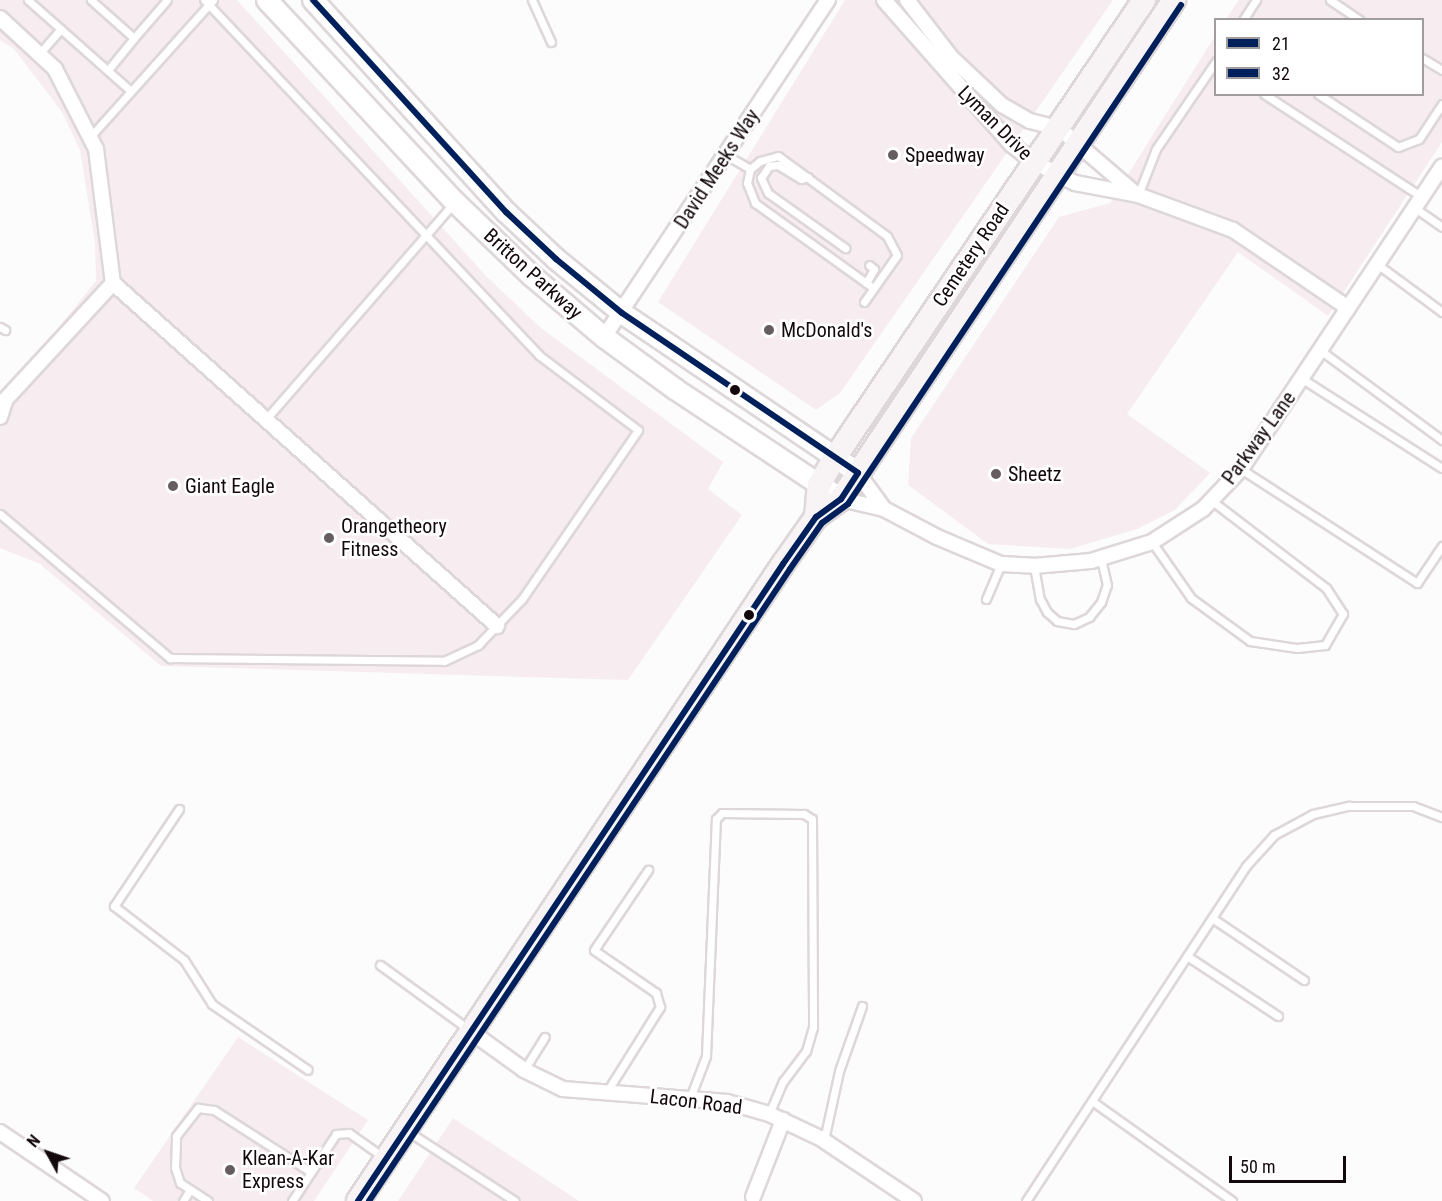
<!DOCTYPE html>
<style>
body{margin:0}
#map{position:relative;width:1442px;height:1201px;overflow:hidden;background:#fcfcfc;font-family:"Roboto Condensed",sans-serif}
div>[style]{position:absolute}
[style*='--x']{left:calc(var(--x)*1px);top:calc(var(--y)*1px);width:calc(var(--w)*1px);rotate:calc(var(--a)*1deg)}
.built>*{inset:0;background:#f7edf0}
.roads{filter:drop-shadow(2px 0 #ded7d9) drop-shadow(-2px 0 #ded7d9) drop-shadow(0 2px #ded7d9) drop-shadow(0 -2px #ded7d9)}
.lane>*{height:7px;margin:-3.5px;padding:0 3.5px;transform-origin:3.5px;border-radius:3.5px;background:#fff}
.street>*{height:14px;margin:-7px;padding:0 7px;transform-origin:7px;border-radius:7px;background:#fff}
.secondary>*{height:20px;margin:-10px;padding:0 10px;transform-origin:10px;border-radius:10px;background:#fff}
.primary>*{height:22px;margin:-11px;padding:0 11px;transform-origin:11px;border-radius:11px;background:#f8f4f5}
.bus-1>*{height:6px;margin:-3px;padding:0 3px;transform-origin:3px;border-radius:3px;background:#00205b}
.bus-2>*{height:6px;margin:-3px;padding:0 3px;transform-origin:3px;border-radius:3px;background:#00205b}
.dots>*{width:16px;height:16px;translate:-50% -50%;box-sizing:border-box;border:3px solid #fff;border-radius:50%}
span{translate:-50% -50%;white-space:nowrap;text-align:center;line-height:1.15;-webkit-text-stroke:5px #fff;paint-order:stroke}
.street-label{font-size:20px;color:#13080b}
.poi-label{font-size:20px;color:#13080b}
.left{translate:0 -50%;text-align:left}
.legend{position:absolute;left:1214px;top:18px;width:210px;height:78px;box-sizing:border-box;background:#fff;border:2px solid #a19c9d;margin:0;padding:8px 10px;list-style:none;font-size:18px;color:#13080b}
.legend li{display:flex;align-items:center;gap:12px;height:30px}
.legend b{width:30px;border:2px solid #a19c9d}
.north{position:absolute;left:18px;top:1123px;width:60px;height:60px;-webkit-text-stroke:4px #fff;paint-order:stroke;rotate:310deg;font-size:16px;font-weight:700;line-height:24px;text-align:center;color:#13080b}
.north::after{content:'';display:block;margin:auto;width:21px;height:27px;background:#13080b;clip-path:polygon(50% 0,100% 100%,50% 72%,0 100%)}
.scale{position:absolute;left:1229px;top:1156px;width:117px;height:27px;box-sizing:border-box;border:3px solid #13080b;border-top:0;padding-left:8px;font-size:18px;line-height:21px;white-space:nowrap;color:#13080b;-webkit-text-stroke:4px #fff;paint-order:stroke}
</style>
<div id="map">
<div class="built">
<div style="clip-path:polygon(0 0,237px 0,487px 277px,541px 328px,723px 462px,708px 489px,742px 515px,628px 680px,161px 666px,40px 564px,0 548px,0 400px,96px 281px,95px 243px,80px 150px,62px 112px,14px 49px,0 40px)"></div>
<div style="clip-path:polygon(845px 0,1113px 0,840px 393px,816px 410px,658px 302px)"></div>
<div style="clip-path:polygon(1239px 0,1442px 0,1442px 142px,1328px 316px,1238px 252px,1127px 414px,1210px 473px,1175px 510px,1137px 529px,1070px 549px,988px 544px,908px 485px,911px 438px,1059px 217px,1110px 203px,1215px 36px,1216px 94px,1422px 94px,1422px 20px,1226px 19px)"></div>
<div style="clip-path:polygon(238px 1037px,368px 1120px,314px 1201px,153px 1201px,134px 1188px)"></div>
<div style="clip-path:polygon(453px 1118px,579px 1201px,398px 1201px)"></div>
</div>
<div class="roads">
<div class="lane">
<div style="--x:28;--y:0;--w:137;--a:41.5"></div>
<div style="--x:91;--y:0;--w:57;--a:41.5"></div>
<div style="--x:134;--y:38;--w:50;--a:-49"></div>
<div style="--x:532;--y:0;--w:46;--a:65.7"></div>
<div style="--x:1330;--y:0;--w:36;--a:34"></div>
<div style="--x:1243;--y:20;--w:24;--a:-57"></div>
<div style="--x:39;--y:54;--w:33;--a:-49"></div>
<div style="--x:1422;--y:58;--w:23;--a:31"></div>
<div style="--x:108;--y:70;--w:41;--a:-50.9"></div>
<div style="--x:1264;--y:94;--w:189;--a:33.1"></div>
<div style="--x:1318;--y:94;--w:96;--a:33.5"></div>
<div style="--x:1398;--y:147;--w:22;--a:-21"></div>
<div style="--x:1419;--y:139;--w:42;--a:-56.7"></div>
<div style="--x:90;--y:137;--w:184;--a:-48.1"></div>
<div style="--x:726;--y:155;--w:28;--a:30"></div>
<div style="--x:808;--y:177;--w:7;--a:164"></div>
<div style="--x:801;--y:179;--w:27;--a:-149"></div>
<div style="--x:778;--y:165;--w:9;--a:174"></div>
<div style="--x:769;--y:166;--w:14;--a:124"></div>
<div style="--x:761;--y:178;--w:17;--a:65"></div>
<div style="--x:768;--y:193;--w:95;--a:35.5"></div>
<div style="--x:1138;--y:195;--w:49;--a:-68.6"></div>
<div style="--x:1156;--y:149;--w:107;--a:-55.7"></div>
<div style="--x:1415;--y:208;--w:33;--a:35"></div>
<div style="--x:1377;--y:264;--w:81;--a:36.4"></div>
<div style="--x:866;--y:283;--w:16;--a:-60"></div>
<div style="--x:874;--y:269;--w:6;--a:-141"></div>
<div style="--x:864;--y:302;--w:57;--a:-54.9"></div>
<div style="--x:897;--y:255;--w:21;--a:-118"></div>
<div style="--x:887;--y:236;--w:135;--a:-143.7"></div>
<div style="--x:778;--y:156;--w:19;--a:164"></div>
<div style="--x:760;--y:161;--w:13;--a:141"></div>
<div style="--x:750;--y:169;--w:14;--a:102"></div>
<div style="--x:747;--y:183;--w:22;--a:68"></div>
<div style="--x:755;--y:203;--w:144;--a:35.7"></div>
<div style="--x:0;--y:327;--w:6;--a:31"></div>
<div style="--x:1320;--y:350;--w:152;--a:36.4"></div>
<div style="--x:1301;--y:378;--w:167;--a:32.6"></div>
<div style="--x:266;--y:419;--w:285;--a:-49"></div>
<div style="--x:1241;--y:469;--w:210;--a:32.9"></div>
<div style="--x:1417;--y:583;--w:45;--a:-56"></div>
<div style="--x:0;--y:514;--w:223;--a:40.3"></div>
<div style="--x:170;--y:658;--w:274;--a:0.6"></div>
<div style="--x:444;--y:661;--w:38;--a:-25"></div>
<div style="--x:478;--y:645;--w:64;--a:-46.3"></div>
<div style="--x:522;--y:599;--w:205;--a:-55.5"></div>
<div style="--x:638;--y:430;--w:124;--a:-142.9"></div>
<div style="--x:539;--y:355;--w:488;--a:-133.3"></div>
<div style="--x:1152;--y:542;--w:68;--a:55.1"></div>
<div style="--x:1191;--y:598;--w:73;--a:36.1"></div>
<div style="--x:1250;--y:641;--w:48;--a:8.5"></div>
<div style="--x:1297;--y:648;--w:28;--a:-6"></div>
<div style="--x:1325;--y:645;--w:36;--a:-60"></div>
<div style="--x:1343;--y:614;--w:31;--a:-123"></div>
<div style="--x:1326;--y:588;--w:145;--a:-142.6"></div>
<div style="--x:1034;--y:566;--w:34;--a:80"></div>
<div style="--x:1040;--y:599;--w:15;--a:62"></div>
<div style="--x:1047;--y:612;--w:13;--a:42"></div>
<div style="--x:1057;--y:621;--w:17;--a:10"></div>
<div style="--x:1074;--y:624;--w:17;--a:-25"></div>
<div style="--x:1089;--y:617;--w:19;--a:-51"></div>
<div style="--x:1101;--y:602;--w:18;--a:-71"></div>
<div style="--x:1107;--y:585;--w:27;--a:-103"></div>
<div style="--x:986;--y:599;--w:38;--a:-67"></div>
<div style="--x:179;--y:809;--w:117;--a:123.8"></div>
<div style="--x:114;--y:906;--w:88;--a:37.6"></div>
<div style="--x:184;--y:960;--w:52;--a:57.5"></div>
<div style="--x:212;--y:1004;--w:116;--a:34.5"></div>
<div style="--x:1212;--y:918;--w:111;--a:34"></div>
<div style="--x:1187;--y:956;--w:109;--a:33.4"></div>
<div style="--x:380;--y:965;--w:109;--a:36"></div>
<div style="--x:524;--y:1070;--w:39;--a:-58"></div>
<div style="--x:606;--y:1093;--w:102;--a:-57.9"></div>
<div style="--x:660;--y:1007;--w:15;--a:-106"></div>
<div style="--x:656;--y:993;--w:75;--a:-145.3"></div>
<div style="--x:594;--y:950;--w:97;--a:-56"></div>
<div style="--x:690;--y:1098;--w:45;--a:-69.1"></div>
<div style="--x:706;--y:1056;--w:237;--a:-87.6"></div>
<div style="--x:716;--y:819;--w:8;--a:-45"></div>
<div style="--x:722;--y:813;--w:82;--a:0.7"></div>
<div style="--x:804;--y:814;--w:9;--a:32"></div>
<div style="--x:812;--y:819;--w:208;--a:89.7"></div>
<div style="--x:813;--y:1027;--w:25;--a:106"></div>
<div style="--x:806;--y:1051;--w:38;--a:127"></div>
<div style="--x:783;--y:1081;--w:36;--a:113"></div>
<div style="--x:1092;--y:1101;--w:172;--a:35.5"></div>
<div style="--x:409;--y:1132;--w:126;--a:33.1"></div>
<div style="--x:824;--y:1140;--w:71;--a:-77.7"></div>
<div style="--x:839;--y:1071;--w:69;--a:-70.5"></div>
<div style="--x:183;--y:1201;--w:13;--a:-58"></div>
<div style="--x:208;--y:1201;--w:33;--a:-147"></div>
<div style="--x:180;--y:1183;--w:16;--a:-108"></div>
<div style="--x:175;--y:1168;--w:32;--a:-88"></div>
<div style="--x:176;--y:1136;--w:36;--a:-52"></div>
<div style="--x:198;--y:1108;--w:16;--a:7"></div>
<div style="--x:214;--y:1110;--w:115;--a:32.6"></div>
<div style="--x:292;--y:1201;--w:80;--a:-56.7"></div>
<div style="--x:336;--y:1134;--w:13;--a:-4"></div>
<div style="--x:349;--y:1133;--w:42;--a:35.2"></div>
<div style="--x:1026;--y:1201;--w:401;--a:-56.7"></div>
<div style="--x:1246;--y:866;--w:42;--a:-47.9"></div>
<div style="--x:1274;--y:835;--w:44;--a:-28.3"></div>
<div style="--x:1313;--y:814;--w:37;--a:-13"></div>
<div style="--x:1349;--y:806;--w:64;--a:0"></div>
<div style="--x:1413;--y:806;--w:31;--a:21"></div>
</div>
<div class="street">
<div style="--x:884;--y:0;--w:193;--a:48.6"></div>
<div style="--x:1012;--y:145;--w:28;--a:38"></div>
<div style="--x:1034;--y:162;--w:46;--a:27.1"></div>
<div style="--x:1075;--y:183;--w:64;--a:10.8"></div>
<div style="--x:1138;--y:195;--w:101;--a:20.2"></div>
<div style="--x:1233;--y:230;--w:139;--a:34.1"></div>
<div style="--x:907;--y:0;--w:72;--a:52.3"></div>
<div style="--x:951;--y:57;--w:70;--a:43.3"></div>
<div style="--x:1002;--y:105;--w:32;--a:30"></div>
<div style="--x:1030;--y:121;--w:30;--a:14"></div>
<div style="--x:1059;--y:128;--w:101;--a:40.6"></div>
<div style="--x:0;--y:18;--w:75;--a:42.8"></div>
<div style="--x:55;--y:69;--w:90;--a:62.9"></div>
<div style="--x:96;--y:149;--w:135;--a:82.8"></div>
<div style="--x:113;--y:283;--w:515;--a:41.77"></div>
<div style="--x:604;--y:337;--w:405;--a:-56.4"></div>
<div style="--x:0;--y:417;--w:19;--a:-72"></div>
<div style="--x:6;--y:399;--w:158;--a:-47.3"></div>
<div style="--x:858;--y:473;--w:44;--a:54.2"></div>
<div style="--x:841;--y:499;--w:44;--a:13.1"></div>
<div style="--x:884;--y:509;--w:60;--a:27.8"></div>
<div style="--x:937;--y:537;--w:69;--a:22.9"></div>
<div style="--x:1001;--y:564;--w:33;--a:3"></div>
<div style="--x:1034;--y:566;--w:57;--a:-5"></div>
<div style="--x:1091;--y:561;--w:64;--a:-17.3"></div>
<div style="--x:1152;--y:542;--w:61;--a:-32.9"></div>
<div style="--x:1203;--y:509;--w:55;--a:-46.5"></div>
<div style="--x:1241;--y:469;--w:363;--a:-56.4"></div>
<div style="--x:470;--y:1031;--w:67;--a:35.8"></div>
<div style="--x:524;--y:1070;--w:43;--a:26"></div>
<div style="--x:563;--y:1089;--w:165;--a:4.5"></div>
<div style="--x:727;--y:1102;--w:44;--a:15.9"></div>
<div style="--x:769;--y:1114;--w:56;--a:25.2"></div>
<div style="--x:820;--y:1138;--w:113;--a:33.8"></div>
<div style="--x:0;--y:1132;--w:123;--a:34.1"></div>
<div style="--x:753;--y:1197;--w:83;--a:-68.7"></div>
</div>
<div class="secondary">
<div style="--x:267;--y:0;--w:276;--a:47.1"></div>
<div style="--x:455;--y:202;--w:107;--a:43.9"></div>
<div style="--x:532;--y:276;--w:94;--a:40.3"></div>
<div style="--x:604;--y:337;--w:88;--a:36.2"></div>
<div style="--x:675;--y:389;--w:188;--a:33.5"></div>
<div style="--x:313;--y:0;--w:287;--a:47.7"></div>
<div style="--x:506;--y:212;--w:69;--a:43.2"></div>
<div style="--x:556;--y:259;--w:85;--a:39.3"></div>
<div style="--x:622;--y:313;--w:285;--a:34.1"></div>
</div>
<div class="primary">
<div style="--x:816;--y:517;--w:32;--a:-85"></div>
<div style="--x:819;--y:485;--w:34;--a:-60"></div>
<div style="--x:836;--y:456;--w:550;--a:-55.96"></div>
<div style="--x:358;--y:1201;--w:766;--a:-56.29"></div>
<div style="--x:783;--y:564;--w:57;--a:-54.9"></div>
<div style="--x:816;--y:517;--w:31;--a:-36"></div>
<div style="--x:841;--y:499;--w:600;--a:-56.28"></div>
</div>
</div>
<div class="bus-1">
<div style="--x:313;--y:0;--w:287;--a:47.7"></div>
<div style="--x:506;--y:212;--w:69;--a:43.2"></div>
<div style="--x:556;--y:259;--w:85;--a:39.3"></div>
<div style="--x:622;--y:313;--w:285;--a:34.1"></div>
<div style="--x:858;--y:473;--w:31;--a:123"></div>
<div style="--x:841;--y:499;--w:31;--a:144"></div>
<div style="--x:816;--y:517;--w:57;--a:125.1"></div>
<div style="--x:783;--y:564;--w:766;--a:123.71"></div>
</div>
<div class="bus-2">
<div style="--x:369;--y:1201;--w:759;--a:-56.33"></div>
<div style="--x:790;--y:569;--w:56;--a:-55.2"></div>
<div style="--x:822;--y:523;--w:32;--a:-36"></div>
<div style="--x:848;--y:504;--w:600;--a:-56.28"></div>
</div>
<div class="dots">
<div style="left:893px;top:155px;background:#655d5f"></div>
<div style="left:769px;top:330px;background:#655d5f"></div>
<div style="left:735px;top:390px;background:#13080b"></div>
<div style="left:996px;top:474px;background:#655d5f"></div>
<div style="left:173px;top:486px;background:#655d5f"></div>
<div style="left:329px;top:538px;background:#655d5f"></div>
<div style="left:749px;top:615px;background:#13080b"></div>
<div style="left:230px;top:1170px;background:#655d5f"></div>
</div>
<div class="street-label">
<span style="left:995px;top:123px;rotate:45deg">Lyman Drive</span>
<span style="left:717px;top:169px;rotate:-57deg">David Meeks Way</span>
<span style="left:971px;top:255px;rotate:-56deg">Cemetery Road</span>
<span style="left:533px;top:274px;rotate:42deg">Britton Parkway</span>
<span style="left:1259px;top:438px;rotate:-54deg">Parkway Lane</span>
<span style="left:696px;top:1102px;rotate:7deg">Lacon Road</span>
</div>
<div class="poi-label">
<span class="left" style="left:905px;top:155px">Speedway</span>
<span class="left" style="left:781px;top:330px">McDonald's</span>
<span class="left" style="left:1008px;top:474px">Sheetz</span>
<span class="left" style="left:185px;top:486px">Giant Eagle</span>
<span class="left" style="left:341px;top:538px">Orangetheory<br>Fitness</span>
<span class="left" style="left:242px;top:1170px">Klean-A-Kar<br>Express</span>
</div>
<ul class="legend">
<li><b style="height:8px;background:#00205b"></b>21</li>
<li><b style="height:8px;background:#00205b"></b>32</li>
</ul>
<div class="north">N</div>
<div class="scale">50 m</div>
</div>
